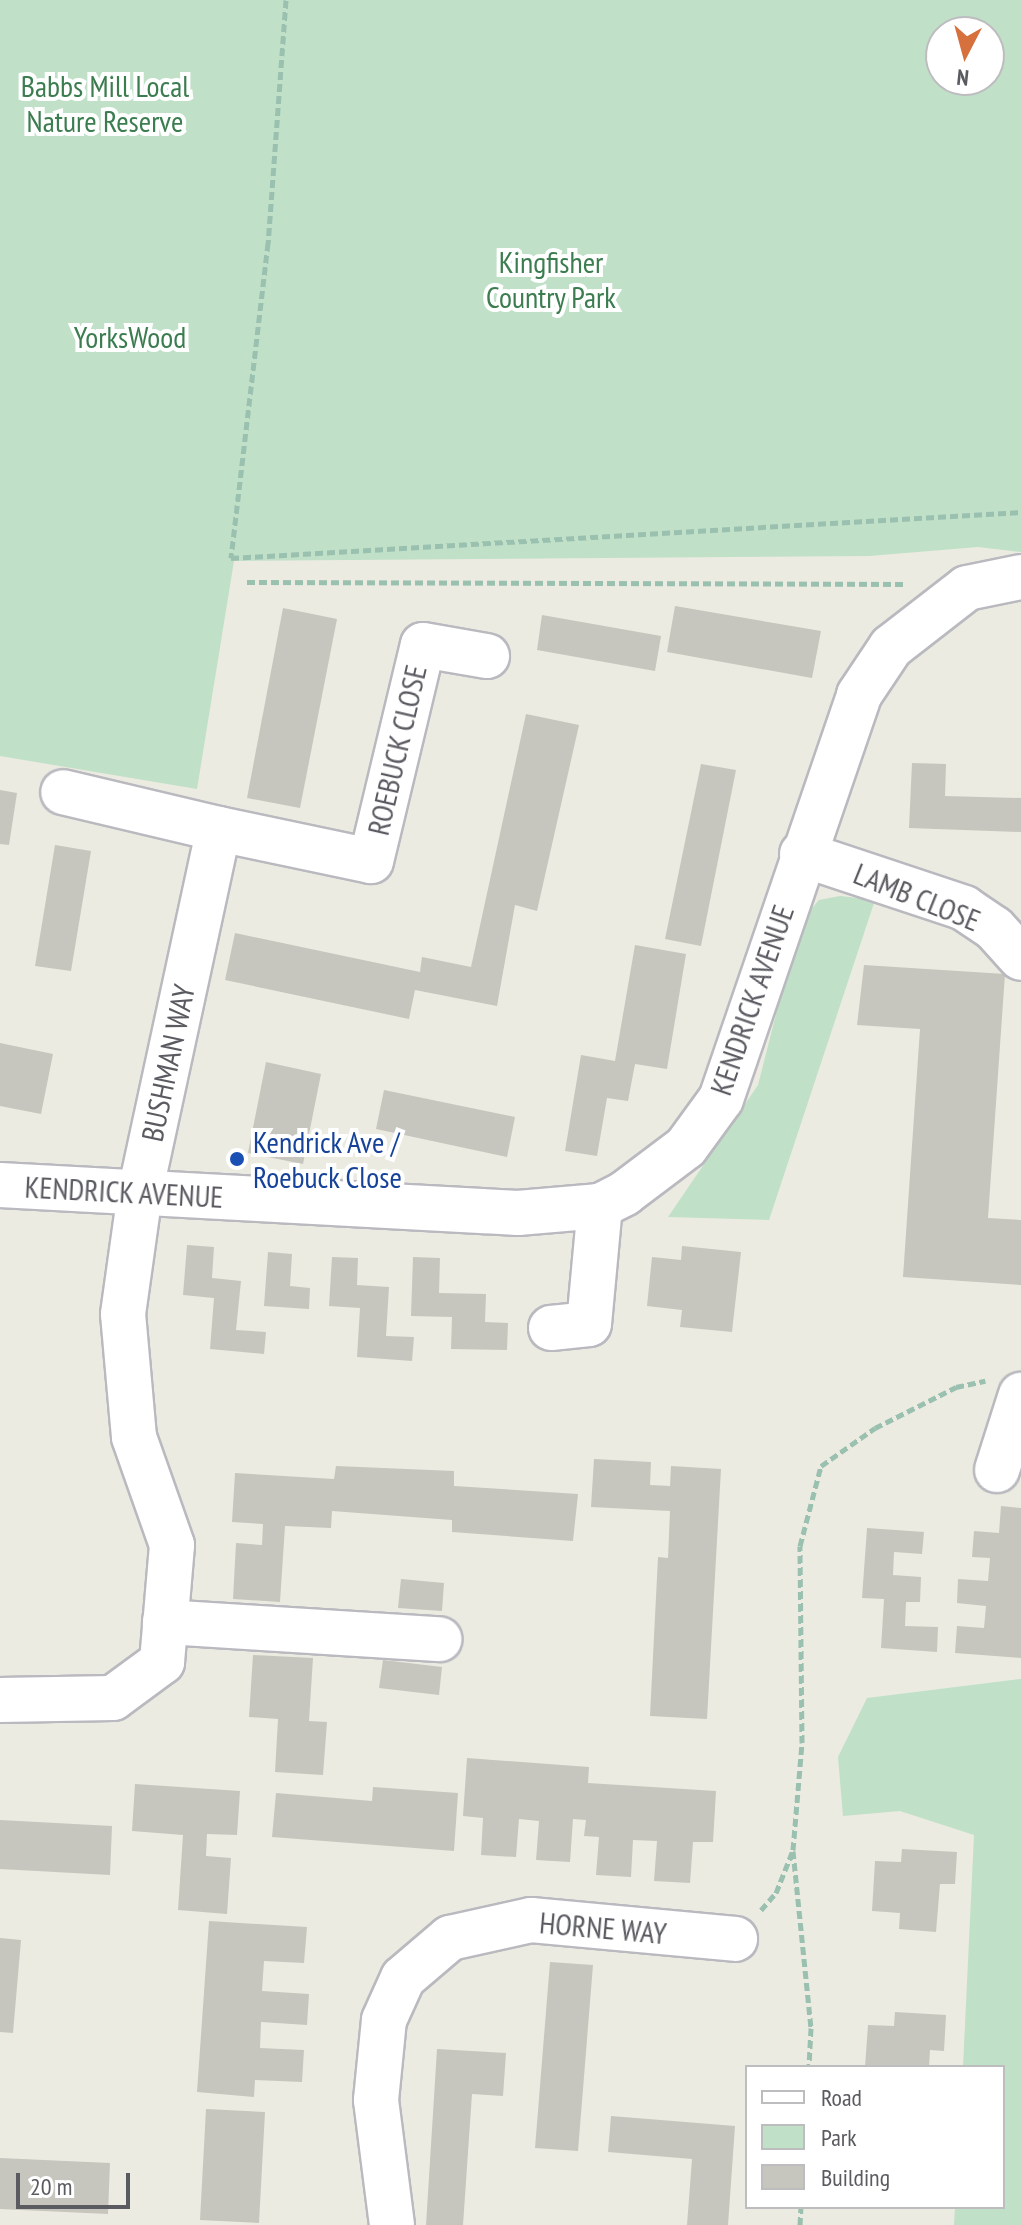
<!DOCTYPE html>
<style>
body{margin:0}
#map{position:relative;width:1021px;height:2225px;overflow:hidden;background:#ebebe1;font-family:"PT Sans Narrow",sans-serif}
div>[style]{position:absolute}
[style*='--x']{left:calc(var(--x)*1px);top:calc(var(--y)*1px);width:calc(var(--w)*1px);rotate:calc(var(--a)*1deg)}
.green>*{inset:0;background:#c0e0c8}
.building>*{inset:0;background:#c7c6be}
.path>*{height:5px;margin-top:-2.5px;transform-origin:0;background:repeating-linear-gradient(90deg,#9ac0af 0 8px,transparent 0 12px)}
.roads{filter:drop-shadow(2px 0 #b9b9bf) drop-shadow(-2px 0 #b9b9bf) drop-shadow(0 2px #b9b9bf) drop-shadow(0 -2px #b9b9bf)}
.minor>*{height:44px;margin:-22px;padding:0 22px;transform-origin:22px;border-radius:22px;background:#fff}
.dots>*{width:22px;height:22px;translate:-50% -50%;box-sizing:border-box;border:4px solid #fff;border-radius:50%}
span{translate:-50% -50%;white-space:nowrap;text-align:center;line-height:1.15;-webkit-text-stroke:8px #fff;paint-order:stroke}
.park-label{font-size:30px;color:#3c7d50}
.street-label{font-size:30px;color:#5a5b61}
.transit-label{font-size:30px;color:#164399}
.left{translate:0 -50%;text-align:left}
.legend{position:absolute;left:745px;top:2065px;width:260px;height:144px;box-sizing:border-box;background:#fff;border:2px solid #bdbdc0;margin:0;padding:10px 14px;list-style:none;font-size:24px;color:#5a5b61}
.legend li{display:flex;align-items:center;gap:16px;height:40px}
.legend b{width:40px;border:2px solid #bdbdc0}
.north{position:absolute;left:925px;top:16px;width:80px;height:80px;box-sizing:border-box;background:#fff;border:2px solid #bdbdc0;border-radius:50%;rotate:186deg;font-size:22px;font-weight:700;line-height:32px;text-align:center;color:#5a5b61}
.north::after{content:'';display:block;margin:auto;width:28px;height:36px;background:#d6703d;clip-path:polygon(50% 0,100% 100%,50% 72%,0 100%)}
.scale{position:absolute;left:16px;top:2173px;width:114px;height:36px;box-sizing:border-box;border:4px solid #5a5b61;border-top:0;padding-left:10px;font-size:24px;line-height:28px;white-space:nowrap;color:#5a5b61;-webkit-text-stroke:6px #fff;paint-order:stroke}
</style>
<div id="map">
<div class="green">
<div style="clip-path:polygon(evenodd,0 0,1021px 0,1021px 552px,978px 547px,869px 556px,234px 561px,197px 789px,0 756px,0 0,941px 32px,989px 32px,989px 80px,941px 80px,941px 32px)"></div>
<div style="clip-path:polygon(840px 896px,875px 900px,769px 1220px,668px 1217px,758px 1085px,799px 924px,819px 900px)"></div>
<div style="clip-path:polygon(1021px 1679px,1021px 2225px,954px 2225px,955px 2207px,1003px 2207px,1003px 2067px,963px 2067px,974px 1835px,900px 1811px,843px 1816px,838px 1757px,867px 1698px)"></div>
</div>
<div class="building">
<div style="clip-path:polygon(675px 606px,821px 631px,812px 678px,667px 652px)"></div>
<div style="clip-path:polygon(283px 608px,337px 619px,300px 808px,247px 798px)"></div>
<div style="clip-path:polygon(542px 615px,661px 636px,655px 671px,537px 650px)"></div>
<div style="clip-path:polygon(526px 714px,579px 725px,537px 911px,515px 905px,497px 1006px,415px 990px,409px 1019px,225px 980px,235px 933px,420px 972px,422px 957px,471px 967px)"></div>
<div style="clip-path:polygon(912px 763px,946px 764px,945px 796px,1021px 798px,1021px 832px,909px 828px)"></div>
<div style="clip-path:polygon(701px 764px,736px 770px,701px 946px,665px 939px)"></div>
<div style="clip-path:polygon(0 790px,17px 793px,9px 845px,0 844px)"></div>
<div style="clip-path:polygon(55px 845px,91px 851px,71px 971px,35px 966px)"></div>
<div style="clip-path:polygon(635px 945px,686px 954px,667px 1069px,635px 1064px,628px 1101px,607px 1098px,597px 1156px,565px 1151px,581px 1055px,615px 1061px)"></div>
<div style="clip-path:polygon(864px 965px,1005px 974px,988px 1218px,1021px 1220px,1021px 1285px,903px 1277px,920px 1029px,857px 1025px)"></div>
<div style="clip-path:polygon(0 1043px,53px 1054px,41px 1114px,0 1106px)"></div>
<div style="clip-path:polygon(266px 1062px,321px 1074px,303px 1164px,248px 1153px)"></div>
<div style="clip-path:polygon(384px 1090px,515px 1117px,507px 1157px,376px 1129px)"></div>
<div style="clip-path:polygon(187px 1245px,214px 1247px,212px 1278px,241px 1281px,236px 1330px,266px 1332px,264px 1354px,210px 1349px,214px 1298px,183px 1295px)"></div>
<div style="clip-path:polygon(682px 1246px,741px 1252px,732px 1332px,680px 1327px,682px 1310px,647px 1306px,652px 1257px,681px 1260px)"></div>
<div style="clip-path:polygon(268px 1252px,292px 1254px,290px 1286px,310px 1288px,309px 1309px,264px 1306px)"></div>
<div style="clip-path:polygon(332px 1257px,358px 1258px,357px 1285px,389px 1287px,386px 1336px,414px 1337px,412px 1361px,357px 1357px,360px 1308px,329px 1306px)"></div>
<div style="clip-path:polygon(413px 1257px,440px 1258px,439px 1293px,486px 1294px,485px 1322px,508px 1323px,507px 1350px,451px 1349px,452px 1317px,411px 1316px)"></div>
<div style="clip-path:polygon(594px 1459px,651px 1462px,650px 1485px,670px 1486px,671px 1466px,721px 1469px,707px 1719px,650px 1716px,658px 1557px,668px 1558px,670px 1511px,591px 1507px)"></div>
<div style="clip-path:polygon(336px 1466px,454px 1471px,454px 1486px,578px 1494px,573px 1541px,452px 1532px,452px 1520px,332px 1511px,331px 1528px,285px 1526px,280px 1602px,233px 1599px,236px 1543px,262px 1545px,263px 1524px,232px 1522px,235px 1473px,334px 1479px)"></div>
<div style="clip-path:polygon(1001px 1506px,1021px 1508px,1021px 1658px,955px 1653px,957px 1626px,984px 1628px,986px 1606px,957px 1603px,958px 1579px,988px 1581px,990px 1558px,972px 1557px,974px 1531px,999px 1533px)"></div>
<div style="clip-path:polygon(867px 1528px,924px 1532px,922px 1554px,894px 1552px,893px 1575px,921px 1577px,920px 1602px,906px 1602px,905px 1626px,938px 1627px,937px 1652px,881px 1648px,884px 1599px,862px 1598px)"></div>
<div style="clip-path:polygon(401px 1579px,444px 1583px,442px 1611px,398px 1608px)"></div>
<div style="clip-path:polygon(253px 1655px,313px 1658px,309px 1721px,327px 1722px,323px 1775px,275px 1772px,278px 1719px,249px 1717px)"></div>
<div style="clip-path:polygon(383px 1660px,442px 1667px,439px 1695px,379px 1688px)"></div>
<div style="clip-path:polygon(467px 1758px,589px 1767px,588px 1783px,716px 1791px,713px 1842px,693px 1842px,690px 1883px,654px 1881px,657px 1841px,633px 1840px,631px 1877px,596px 1875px,599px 1837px,584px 1836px,586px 1820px,573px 1819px,570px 1862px,536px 1860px,539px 1821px,519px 1819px,516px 1857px,481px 1855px,483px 1818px,463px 1816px)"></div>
<div style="clip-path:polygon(135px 1784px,240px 1791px,237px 1835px,207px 1834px,206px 1856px,231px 1858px,227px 1914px,178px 1910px,183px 1835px,132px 1831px)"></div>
<div style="clip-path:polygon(373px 1787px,458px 1793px,454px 1851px,272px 1837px,276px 1793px,372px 1801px)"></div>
<div style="clip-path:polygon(0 1820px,112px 1826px,110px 1875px,0 1869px)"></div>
<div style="clip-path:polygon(902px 1849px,957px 1852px,955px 1884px,940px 1884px,936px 1932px,899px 1929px,900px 1913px,872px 1911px,875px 1861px,901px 1862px)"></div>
<div style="clip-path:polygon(209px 1921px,307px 1927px,304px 1963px,264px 1961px,262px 1991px,309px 1994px,307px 2025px,261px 2022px,260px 2048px,304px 2050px,302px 2082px,255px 2080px,254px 2097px,197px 2092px)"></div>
<div style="clip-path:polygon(0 1938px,21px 1940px,13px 2033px,0 2032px)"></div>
<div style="clip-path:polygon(550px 1962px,593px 1965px,578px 2151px,535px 2148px)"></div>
<div style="clip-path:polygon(895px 2012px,946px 2015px,944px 2051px,930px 2050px,929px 2067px,865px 2067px,868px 2025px,894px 2026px)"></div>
<div style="clip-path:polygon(437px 2049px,506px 2053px,503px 2096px,472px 2094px,463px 2225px,426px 2225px)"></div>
<div style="clip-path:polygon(206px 2109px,265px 2112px,259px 2223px,200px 2220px)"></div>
<div style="clip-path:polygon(611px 2116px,735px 2126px,728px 2225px,687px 2225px,692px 2159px,608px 2152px)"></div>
<div style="clip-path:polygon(0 2158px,110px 2163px,108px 2214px,0 2209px)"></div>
</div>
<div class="path">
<div style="--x:286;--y:0;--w:244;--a:94.2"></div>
<div style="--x:268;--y:243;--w:317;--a:96.7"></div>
<div style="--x:231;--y:558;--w:791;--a:-3.33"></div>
<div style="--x:247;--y:582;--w:659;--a:0.17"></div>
<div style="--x:793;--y:1851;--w:178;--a:84.2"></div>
<div style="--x:811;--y:2028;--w:39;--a:93"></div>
<div style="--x:761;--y:1910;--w:23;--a:-49"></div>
<div style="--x:776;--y:1893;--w:46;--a:-68.4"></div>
<div style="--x:793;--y:1850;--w:107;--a:-85.2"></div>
<div style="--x:802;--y:1743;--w:197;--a:-90.6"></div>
<div style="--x:800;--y:1546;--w:83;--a:-75.3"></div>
<div style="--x:821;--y:1466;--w:66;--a:-35.1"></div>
<div style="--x:875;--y:1428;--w:91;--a:-26.8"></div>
<div style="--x:956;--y:1387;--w:30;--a:-12"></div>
<div style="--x:800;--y:2225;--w:18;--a:-87"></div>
</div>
<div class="roads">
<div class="minor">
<div style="--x:219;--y:829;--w:155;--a:11.9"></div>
<div style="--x:371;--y:861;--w:222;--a:-76.5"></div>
<div style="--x:423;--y:645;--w:65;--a:9.8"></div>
<div style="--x:802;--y:854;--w:171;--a:18.4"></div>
<div style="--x:964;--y:908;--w:36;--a:34"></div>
<div style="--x:994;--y:928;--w:40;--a:48"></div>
<div style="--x:0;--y:1185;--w:519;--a:3.09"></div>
<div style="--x:518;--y:1213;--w:82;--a:-4.9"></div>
<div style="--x:600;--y:1206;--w:28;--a:-27"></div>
<div style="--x:625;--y:1193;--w:76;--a:-37"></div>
<div style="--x:686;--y:1147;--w:59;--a:-53.9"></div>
<div style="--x:721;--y:1099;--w:427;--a:-71.1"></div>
<div style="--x:859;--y:695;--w:58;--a:-56.3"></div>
<div style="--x:891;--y:647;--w:96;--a:-37.8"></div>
<div style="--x:967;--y:588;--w:55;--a:-11.5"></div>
<div style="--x:551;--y:1328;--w:38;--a:-6"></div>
<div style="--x:589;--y:1324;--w:119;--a:-84.7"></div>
<div style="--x:997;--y:1470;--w:79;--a:-72.3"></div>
<div style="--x:165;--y:1622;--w:275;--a:3.6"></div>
<div style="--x:0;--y:1700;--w:113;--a:-1"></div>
<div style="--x:113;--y:1698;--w:61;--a:-36.3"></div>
<div style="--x:162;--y:1662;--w:117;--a:-85.1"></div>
<div style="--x:172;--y:1545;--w:114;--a:-109.4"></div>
<div style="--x:134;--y:1437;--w:123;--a:-95.1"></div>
<div style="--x:123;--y:1314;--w:122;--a:-82"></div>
<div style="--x:140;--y:1193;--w:372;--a:-77.8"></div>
<div style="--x:219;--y:829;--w:160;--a:-166.7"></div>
<div style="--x:392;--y:2225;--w:126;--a:-97.3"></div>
<div style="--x:376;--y:2100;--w:80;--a:-84.3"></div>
<div style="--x:384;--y:2020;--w:46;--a:-65.7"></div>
<div style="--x:403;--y:1978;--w:62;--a:-40.4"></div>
<div style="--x:450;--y:1938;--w:83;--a:-12.5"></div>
<div style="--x:531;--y:1920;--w:205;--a:5.3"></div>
</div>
</div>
<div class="dots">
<div style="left:237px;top:1159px;background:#1a4fb4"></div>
</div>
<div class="park-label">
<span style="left:105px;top:103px">Babbs Mill Local<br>Nature Reserve</span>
<span style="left:551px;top:279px">Kingfisher<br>Country Park</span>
<span style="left:130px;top:337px">YorksWood</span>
</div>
<div class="street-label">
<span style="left:397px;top:750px;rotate:-77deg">ROEBUCK CLOSE</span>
<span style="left:917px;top:897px;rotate:22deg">LAMB CLOSE</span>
<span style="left:752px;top:1000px;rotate:-71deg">KENDRICK AVENUE</span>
<span style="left:168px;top:1063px;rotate:-78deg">BUSHMAN WAY</span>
<span style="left:124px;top:1192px;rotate:3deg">KENDRICK AVENUE</span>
<span style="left:603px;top:1928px;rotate:5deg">HORNE WAY</span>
</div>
<div class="transit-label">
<span class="left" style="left:253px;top:1159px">Kendrick Ave /<br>Roebuck Close</span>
</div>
<ul class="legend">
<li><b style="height:10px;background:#fff"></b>Road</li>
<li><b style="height:22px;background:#c0e0c8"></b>Park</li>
<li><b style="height:22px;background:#c7c6be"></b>Building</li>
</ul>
<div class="north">N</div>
<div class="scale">20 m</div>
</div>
